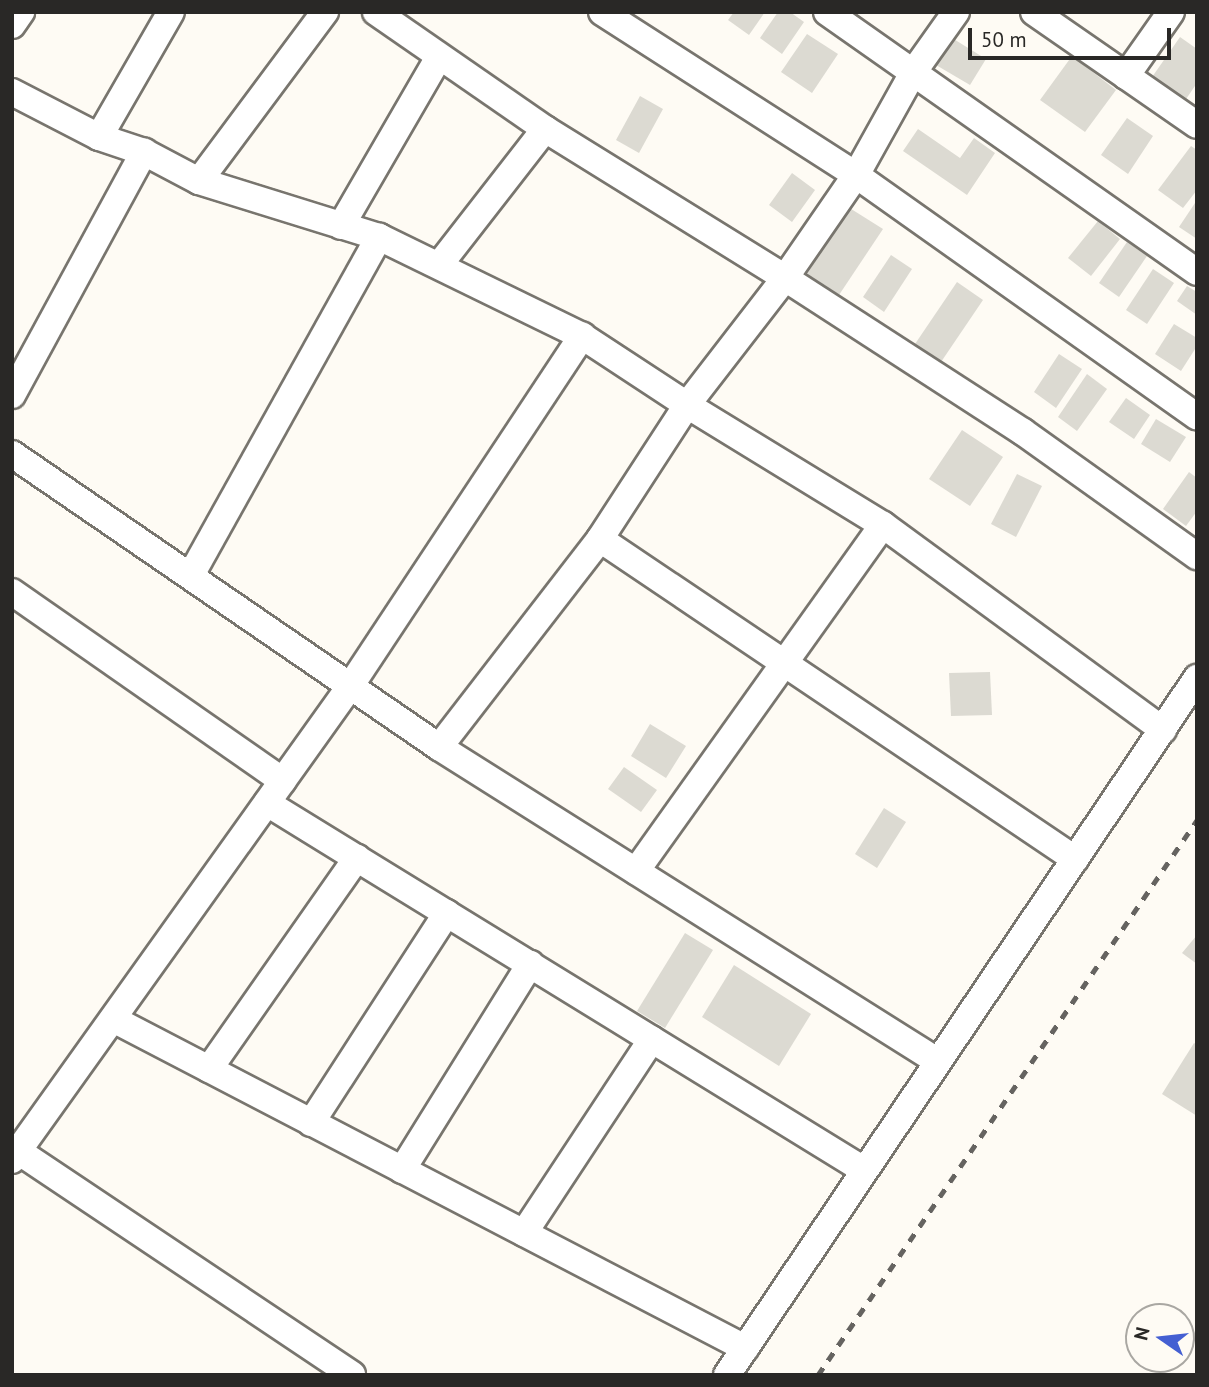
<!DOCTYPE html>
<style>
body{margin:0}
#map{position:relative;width:1209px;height:1387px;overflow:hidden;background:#fefbf4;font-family:"PT Sans",sans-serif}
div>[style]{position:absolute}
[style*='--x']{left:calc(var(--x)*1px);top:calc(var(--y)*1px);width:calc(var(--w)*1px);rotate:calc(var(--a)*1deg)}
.building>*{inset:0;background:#dcdad2}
.roads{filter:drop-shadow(2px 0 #78756e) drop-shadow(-2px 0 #78756e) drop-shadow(0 2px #78756e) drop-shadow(0 -2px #78756e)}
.minor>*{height:26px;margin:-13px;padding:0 13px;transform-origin:13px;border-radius:13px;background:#fff}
.rail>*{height:5px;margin-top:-2.5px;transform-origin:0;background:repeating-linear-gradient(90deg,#656360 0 9px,transparent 0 18px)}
span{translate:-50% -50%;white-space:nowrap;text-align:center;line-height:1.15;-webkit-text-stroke:6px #fefbf4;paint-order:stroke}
.frame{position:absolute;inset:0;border:14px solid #292826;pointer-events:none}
.north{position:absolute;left:1125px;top:1303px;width:70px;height:70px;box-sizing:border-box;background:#fefbf4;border:2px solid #a9a7a2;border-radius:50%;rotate:284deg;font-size:19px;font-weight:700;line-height:28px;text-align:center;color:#292826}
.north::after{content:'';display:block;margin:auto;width:24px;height:32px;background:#445fd2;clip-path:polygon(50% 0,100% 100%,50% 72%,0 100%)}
.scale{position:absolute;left:968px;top:28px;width:203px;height:32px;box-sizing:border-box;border:4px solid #292826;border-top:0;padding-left:9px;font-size:21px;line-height:24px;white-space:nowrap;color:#292826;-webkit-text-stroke:5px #fefbf4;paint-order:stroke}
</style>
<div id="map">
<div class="building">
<div style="clip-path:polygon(734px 12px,765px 12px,749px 35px,728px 20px)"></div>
<div style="clip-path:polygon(778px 12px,790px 12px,804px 22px,782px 54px,760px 38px)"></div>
<div style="clip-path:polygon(807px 34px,838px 54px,812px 93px,781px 72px)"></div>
<div style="clip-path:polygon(1180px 37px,1197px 49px,1197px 83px,1184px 102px,1150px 80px)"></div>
<div style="clip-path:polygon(952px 38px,986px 59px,970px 85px,936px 65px)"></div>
<div style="clip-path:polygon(1072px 56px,1116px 90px,1085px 132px,1040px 100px)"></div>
<div style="clip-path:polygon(640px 96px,663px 109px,639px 153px,616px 140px)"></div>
<div style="clip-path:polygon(1127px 118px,1153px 136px,1128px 174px,1101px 155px)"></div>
<div style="clip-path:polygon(918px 129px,960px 158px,974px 138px,995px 153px,967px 195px,903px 151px)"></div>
<div style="clip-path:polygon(1191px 146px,1197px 150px,1197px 190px,1183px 208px,1158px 190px)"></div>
<div style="clip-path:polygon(792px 173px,815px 190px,792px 222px,769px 205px)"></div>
<div style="clip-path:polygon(1197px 200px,1197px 239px,1179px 227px)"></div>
<div style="clip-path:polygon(848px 207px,883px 229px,839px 295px,806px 276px)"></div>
<div style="clip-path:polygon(1098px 221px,1120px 239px,1091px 276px,1068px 258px)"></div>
<div style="clip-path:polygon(1127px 242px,1147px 256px,1119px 297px,1099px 283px)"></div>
<div style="clip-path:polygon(891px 255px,912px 269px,884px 312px,863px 297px)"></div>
<div style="clip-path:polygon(1153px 269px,1174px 283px,1147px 324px,1126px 310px)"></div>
<div style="clip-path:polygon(957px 282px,983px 300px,941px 362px,915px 344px)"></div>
<div style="clip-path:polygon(1187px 286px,1197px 292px,1197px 315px,1177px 301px)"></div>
<div style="clip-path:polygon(1174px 324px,1197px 338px,1197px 346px,1181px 371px,1155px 354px)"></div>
<div style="clip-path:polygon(1059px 354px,1082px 369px,1056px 408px,1034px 392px)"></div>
<div style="clip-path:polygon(1087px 374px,1107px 389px,1077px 431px,1058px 417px)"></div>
<div style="clip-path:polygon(1126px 398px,1150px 415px,1134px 439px,1109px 422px)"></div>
<div style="clip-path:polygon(1156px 419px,1186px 437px,1170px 462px,1141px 444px)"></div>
<div style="clip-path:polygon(962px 430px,1003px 457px,970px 506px,929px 479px)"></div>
<div style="clip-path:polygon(1189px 472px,1197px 478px,1197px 511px,1186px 526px,1163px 509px)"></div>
<div style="clip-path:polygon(1017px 474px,1042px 486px,1016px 537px,991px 524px)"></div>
<div style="clip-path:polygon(990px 672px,992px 715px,951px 716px,949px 673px)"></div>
<div style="clip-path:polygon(650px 724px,686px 746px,666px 778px,631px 756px)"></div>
<div style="clip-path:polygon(624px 767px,657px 790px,641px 812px,608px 789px)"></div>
<div style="clip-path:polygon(884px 808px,906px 822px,877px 868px,855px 854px)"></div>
<div style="clip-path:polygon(685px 933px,713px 950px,665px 1028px,637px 1011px)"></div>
<div style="clip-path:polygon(1197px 935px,1197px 964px,1182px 953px)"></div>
<div style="clip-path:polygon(734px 965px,811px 1014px,779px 1066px,702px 1017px)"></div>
<div style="clip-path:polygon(1194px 1043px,1197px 1045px,1197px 1116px,1162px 1094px)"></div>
</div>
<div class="roads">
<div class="minor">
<div style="--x:376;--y:12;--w:206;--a:34.7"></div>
<div style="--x:545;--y:129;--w:282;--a:31.8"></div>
<div style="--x:785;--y:278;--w:283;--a:32.9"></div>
<div style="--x:1023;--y:432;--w:214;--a:35.5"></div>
<div style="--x:602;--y:12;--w:302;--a:32.7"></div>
<div style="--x:856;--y:175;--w:418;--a:35.3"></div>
<div style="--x:827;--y:12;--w:452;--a:35.1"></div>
<div style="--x:956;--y:12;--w:72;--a:125.4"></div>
<div style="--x:914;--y:71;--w:119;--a:119.1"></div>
<div style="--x:856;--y:175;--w:125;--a:124.6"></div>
<div style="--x:785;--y:278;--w:160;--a:127.7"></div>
<div style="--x:687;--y:405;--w:230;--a:31.5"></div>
<div style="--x:883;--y:525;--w:347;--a:36.2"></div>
<div style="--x:1034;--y:12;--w:198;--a:34.7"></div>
<div style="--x:12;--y:25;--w:16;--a:-55"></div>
<div style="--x:1126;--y:76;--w:78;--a:-54.9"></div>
<div style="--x:12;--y:92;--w:98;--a:27.3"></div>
<div style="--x:99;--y:137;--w:47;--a:18.4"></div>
<div style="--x:144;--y:152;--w:62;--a:27.8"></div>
<div style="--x:199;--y:181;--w:189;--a:17.3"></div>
<div style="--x:379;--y:237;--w:226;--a:26"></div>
<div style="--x:99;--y:137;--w:144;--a:-60.1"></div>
<div style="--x:199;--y:181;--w:211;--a:-53.3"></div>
<div style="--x:341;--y:226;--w:195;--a:-59.9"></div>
<div style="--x:440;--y:264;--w:171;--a:-52.1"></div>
<div style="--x:12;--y:395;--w:277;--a:-61.5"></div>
<div style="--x:12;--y:454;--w:518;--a:34.46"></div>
<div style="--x:439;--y:747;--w:589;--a:32.23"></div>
<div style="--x:600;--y:539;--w:573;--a:33.97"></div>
<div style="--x:191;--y:575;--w:387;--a:-60.9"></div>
<div style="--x:12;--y:592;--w:330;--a:34.9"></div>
<div style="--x:267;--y:803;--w:701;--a:31.58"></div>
<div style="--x:636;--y:871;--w:425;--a:-54.5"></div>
<div style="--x:113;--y:1019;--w:713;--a:27.5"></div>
<div style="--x:209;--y:1069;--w:258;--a:-55"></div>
<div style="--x:311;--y:1123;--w:250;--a:-57.1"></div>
<div style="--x:12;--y:1147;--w:7;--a:34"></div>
<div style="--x:18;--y:1151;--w:573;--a:-54.45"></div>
<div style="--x:351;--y:685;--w:419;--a:-56.5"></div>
<div style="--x:582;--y:336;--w:126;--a:33.3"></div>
<div style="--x:687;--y:405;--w:160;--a:123"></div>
<div style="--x:600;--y:539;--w:263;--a:127.7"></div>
<div style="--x:12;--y:1160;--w:11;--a:-56"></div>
<div style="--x:18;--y:1151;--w:402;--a:33.8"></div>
<div style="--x:402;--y:1170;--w:243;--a:-58.1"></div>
<div style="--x:524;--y:1233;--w:232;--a:-56.6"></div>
<div style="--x:727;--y:1375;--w:841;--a:-56.01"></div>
</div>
</div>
<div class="rail">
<div style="--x:818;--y:1375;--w:672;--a:-55.67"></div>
</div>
<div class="frame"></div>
<div class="north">N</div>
<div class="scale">50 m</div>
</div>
